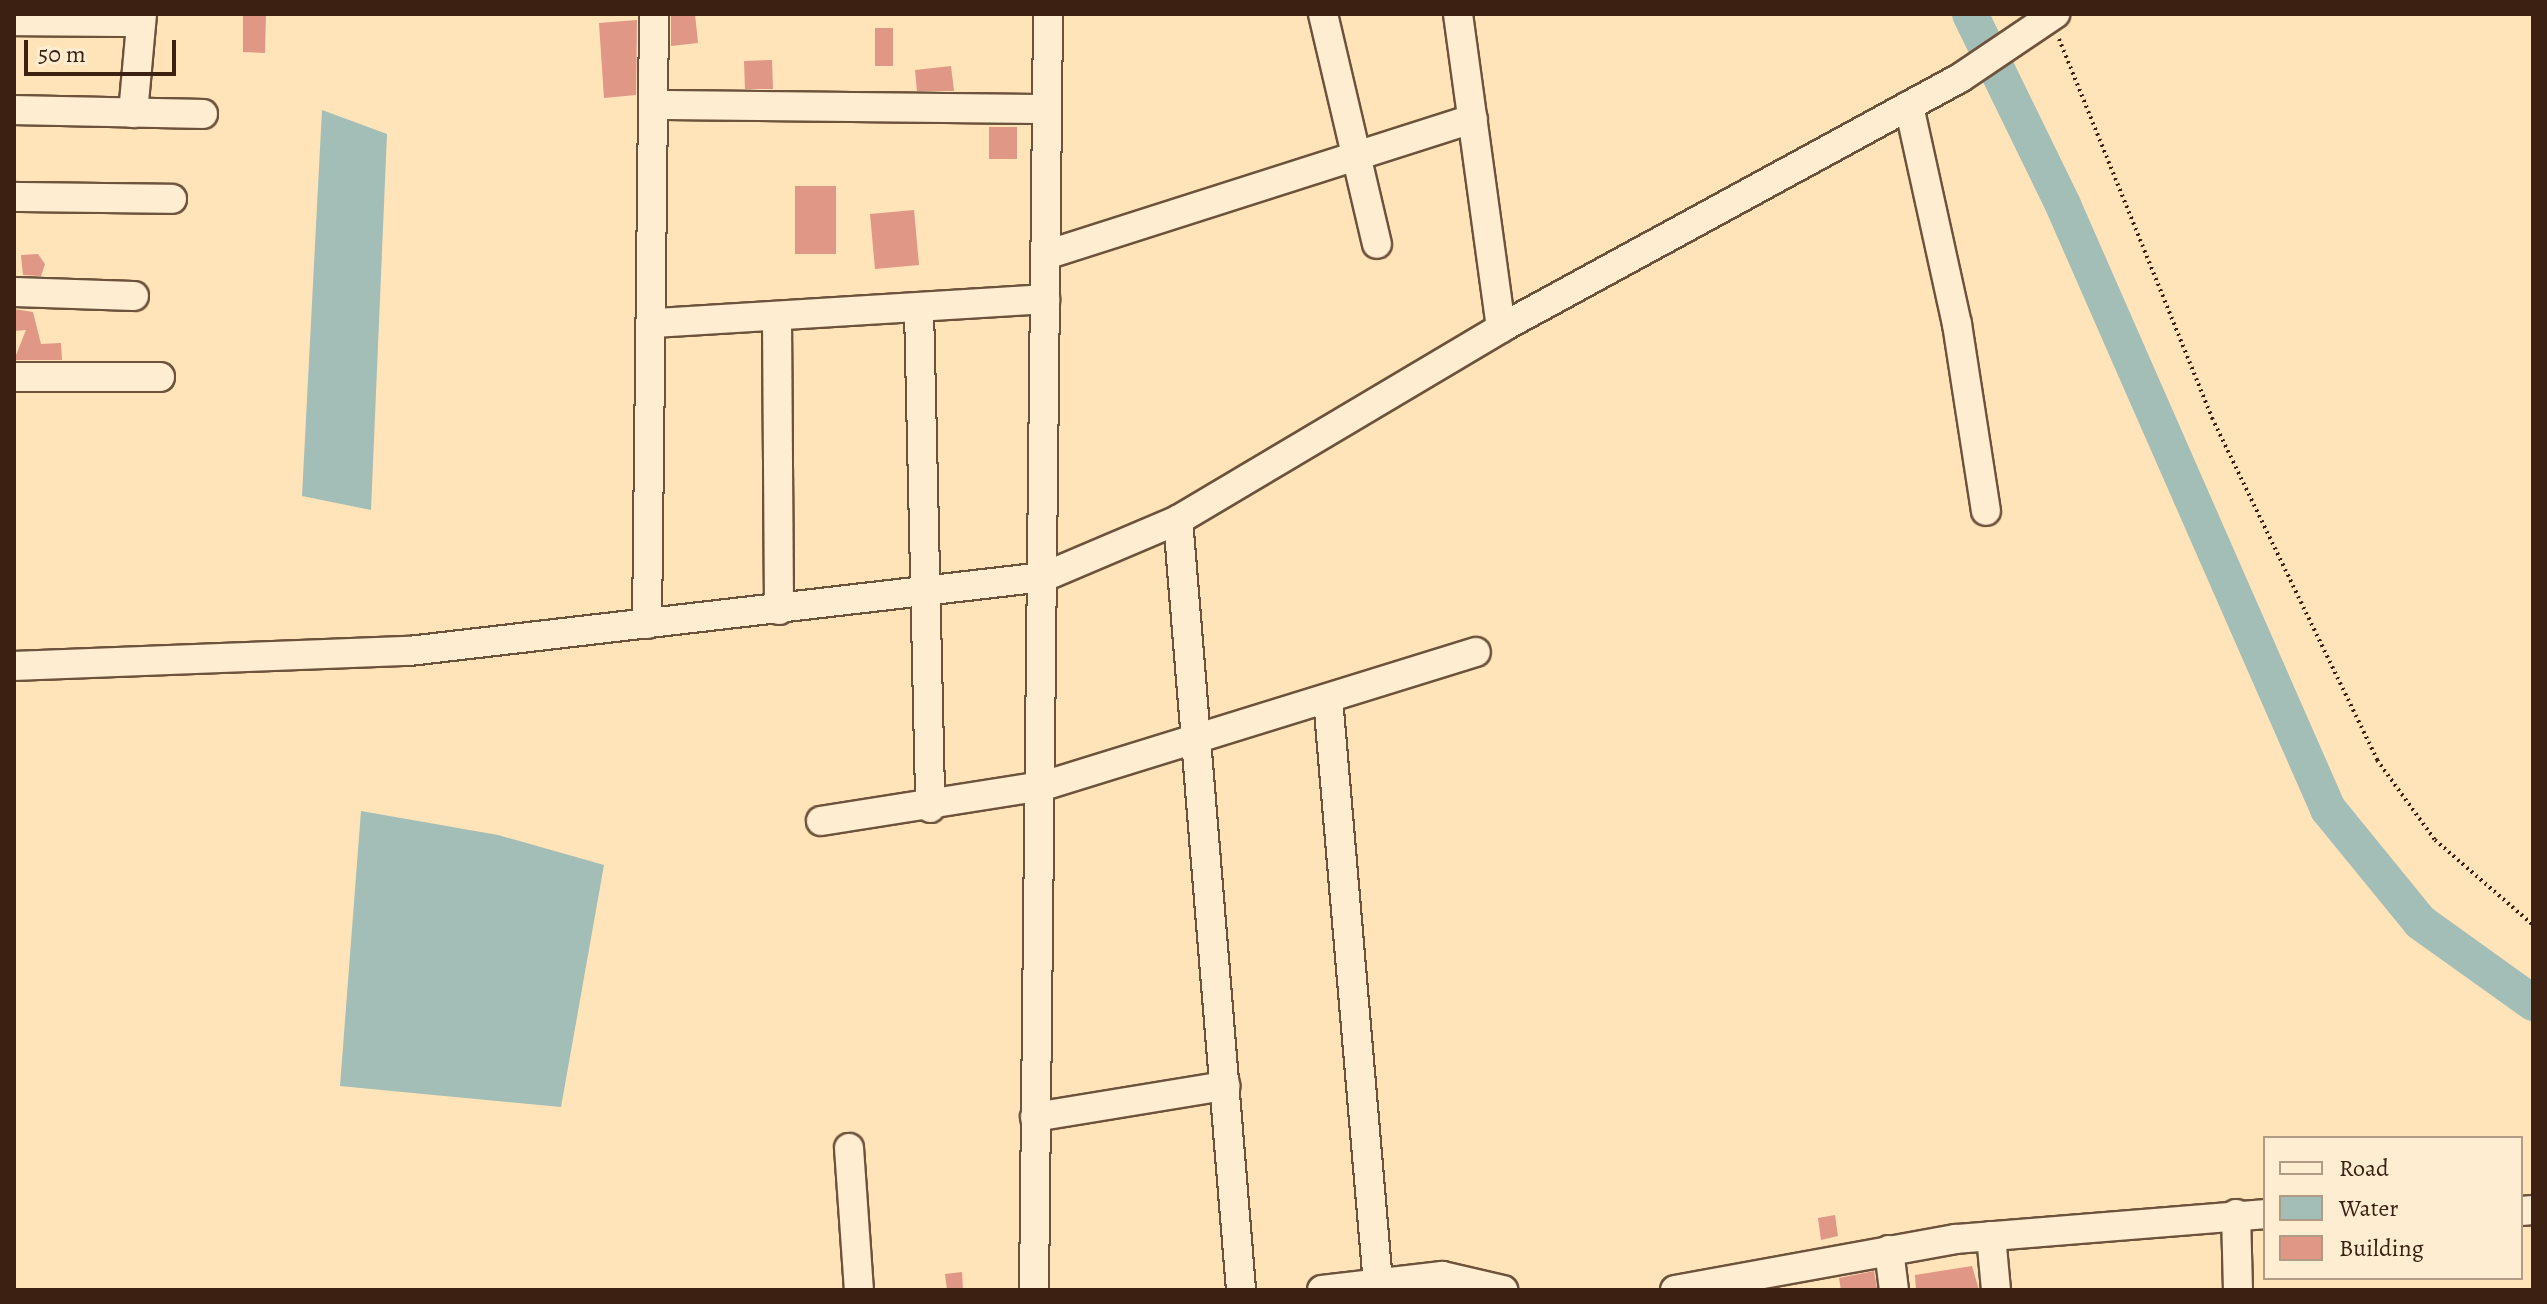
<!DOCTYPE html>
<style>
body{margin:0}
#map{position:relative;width:2547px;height:1304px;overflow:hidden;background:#ffe3b9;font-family:Alegreya,serif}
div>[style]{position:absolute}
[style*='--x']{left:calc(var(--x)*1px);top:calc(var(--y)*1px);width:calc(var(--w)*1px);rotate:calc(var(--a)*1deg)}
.water>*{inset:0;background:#a3bdb7}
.river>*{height:36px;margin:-18px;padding:0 18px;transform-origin:18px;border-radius:18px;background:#a3bdb7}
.building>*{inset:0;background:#e09785}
.path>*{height:4px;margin-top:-2px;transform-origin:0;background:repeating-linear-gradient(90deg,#3c2112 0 2px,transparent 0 6px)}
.roads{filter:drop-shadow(2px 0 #6d523c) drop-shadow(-2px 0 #6d523c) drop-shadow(0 2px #6d523c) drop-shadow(0 -2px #6d523c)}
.minor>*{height:28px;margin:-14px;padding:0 14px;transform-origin:14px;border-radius:14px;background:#ffedd2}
span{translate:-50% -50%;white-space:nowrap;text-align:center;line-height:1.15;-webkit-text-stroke:7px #ffedd2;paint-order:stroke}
.frame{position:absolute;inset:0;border:16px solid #3c2112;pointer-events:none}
.legend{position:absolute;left:2263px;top:1136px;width:260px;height:144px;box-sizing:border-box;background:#ffedd2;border:2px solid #b19b85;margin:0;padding:10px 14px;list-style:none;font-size:24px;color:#3c2112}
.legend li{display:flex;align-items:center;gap:16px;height:40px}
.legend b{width:40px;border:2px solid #b19b85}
.scale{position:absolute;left:24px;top:40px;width:152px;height:36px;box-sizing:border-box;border:4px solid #3c2112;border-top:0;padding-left:10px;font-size:24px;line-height:28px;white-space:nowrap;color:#3c2112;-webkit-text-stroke:6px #ffedd2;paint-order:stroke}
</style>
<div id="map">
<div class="water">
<div style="clip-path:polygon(322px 110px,387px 134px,371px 510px,302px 496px)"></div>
<div style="clip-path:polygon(361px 811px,498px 835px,604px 865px,561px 1107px,340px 1086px)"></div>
</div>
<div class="river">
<div style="--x:1970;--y:14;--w:212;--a:64"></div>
<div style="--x:2063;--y:205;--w:660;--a:66.31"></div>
<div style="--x:2328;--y:809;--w:146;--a:50.8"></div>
<div style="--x:2420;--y:922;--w:139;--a:35.6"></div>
</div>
<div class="building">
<div style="clip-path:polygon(243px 14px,266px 14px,265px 53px,243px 52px)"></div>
<div style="clip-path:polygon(671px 14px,695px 14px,698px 43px,671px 46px)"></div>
<div style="clip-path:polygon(637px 20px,636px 95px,604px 98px,599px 23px)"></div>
<div style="clip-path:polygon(875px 28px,893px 28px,893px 66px,875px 66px)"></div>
<div style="clip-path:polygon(772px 60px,773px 89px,745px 89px,744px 61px)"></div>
<div style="clip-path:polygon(951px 66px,954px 91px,917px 91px,915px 70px)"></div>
<div style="clip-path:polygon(989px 127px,1017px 127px,1017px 159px,989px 159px)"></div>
<div style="clip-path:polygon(795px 186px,836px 186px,836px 254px,795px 254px)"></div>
<div style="clip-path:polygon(914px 210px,919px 265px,875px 269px,870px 214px)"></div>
<div style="clip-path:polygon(38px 254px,45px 264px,41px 276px,23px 275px,21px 255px)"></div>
<div style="clip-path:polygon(14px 309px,33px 312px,41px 344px,61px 343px,62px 360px,14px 360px,26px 330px,14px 331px)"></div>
<div style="clip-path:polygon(1835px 1215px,1838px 1236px,1821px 1240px,1818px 1218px)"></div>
<div style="clip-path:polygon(1972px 1266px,1979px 1290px,1916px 1290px,1915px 1275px)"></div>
<div style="clip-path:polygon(1874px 1271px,1877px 1288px,1841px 1290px,1839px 1278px)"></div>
<div style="clip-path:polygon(962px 1272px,963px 1290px,947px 1290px,945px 1274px)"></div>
</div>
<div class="path">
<div style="--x:2059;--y:39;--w:409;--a:68"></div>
<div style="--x:2212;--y:418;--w:380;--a:64.2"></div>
<div style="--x:2377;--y:760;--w:99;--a:54.1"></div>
<div style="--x:2435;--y:840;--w:130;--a:40.9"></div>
</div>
<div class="roads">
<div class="minor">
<div style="--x:1323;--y:14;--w:236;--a:76.8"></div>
<div style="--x:1458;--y:14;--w:317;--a:82.2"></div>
<div style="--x:14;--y:21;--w:127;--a:0.5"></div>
<div style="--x:657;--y:105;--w:390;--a:0.6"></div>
<div style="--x:1909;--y:106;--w:223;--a:77.6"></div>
<div style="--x:1957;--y:324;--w:189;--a:81.2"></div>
<div style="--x:14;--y:110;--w:189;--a:1.2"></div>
<div style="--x:133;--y:113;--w:99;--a:-84.8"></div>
<div style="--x:14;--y:197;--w:158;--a:0.7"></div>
<div style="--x:1046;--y:255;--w:448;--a:-17.7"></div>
<div style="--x:14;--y:292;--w:120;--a:1.9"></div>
<div style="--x:919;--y:309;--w:499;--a:88.7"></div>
<div style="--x:777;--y:319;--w:291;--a:89.6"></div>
<div style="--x:655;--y:323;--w:391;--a:-3.5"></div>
<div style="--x:14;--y:377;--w:146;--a:0"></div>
<div style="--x:1178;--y:520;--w:773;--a:85.32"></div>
<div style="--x:647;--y:624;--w:610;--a:-89.34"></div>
<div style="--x:14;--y:666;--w:395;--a:-2.2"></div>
<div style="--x:409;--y:651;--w:639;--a:-6.65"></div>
<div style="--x:1044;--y:577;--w:146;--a:-23"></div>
<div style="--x:1178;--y:520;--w:376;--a:-30.7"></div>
<div style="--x:1501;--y:328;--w:523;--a:-28.58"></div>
<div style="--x:1960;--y:78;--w:115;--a:-34"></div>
<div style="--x:1328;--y:699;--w:586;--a:85.11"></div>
<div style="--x:821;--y:821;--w:225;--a:-9"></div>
<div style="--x:1043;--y:786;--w:453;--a:-17.2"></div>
<div style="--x:1035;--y:1117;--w:193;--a:-9.3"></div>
<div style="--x:849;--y:1148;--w:142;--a:86"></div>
<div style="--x:2521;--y:1211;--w:12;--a:-5"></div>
<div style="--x:2236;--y:1214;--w:76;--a:88.5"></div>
<div style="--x:1991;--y:1236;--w:54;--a:84.7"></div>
<div style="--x:1889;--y:1250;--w:40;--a:82.9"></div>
<div style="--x:1034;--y:1290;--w:1276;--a:-89.37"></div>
<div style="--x:1322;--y:1290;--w:121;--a:-6.7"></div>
<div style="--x:1442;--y:1276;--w:63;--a:12.9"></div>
<div style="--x:1675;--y:1290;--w:286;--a:-10.3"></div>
<div style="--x:1956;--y:1239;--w:310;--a:-4.6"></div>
</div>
</div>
<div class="frame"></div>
<ul class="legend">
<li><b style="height:10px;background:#ffedd2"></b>Road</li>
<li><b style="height:22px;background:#a3bdb7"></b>Water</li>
<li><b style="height:22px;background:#e09785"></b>Building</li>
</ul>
<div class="scale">50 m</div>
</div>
